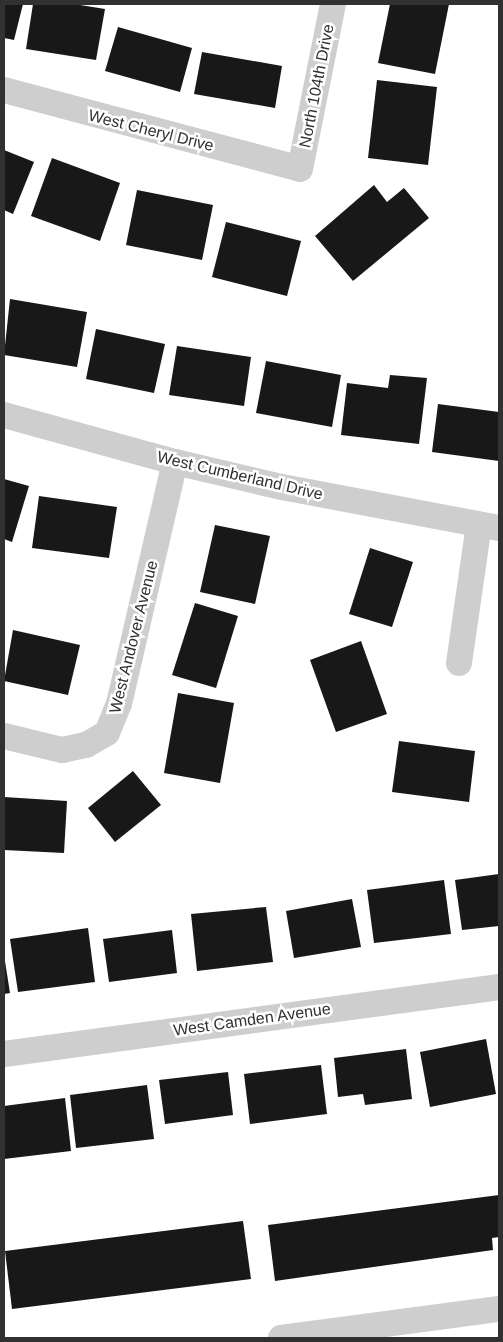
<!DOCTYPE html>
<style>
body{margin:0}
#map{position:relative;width:503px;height:1342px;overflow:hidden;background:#fff;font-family:Arial,sans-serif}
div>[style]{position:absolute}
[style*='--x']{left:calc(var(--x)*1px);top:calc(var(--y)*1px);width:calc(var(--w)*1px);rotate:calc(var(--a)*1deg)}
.building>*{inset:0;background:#181818}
.minor>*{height:26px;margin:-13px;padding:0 13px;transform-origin:13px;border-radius:13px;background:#cecece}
span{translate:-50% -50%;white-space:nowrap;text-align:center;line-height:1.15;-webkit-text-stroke:5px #fff;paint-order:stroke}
.street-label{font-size:16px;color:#313131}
.frame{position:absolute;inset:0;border:5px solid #313131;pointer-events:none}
</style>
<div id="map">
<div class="building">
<div style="clip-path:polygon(4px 4px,23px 4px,14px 40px,4px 38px)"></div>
<div style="clip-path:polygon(33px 4px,74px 4px,105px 9px,96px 60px,26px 49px)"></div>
<div style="clip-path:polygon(390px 4px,449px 4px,435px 74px,378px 63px)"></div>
<div style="clip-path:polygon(118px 27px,192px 48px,180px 92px,105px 71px)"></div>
<div style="clip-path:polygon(202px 52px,282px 66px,275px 108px,194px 94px)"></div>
<div style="clip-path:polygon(377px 80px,437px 87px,428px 165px,368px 158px)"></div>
<div style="clip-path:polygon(4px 150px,34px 162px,13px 214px,4px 210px)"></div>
<div style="clip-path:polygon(52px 158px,120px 183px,100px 241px,31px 216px)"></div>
<div style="clip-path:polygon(374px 185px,387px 202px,404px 188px,429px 218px,353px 281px,315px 236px)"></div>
<div style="clip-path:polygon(137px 190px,213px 205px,202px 260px,126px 245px)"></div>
<div style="clip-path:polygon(226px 222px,301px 241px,287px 296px,212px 277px)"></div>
<div style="clip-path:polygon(10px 299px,87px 312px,77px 367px,4px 355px)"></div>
<div style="clip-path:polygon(96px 329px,165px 344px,154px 393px,86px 379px)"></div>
<div style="clip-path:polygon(177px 346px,251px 357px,244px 406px,169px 395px)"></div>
<div style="clip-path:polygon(266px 361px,341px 375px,332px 427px,256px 413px)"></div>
<div style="clip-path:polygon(390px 375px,427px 378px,419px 444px,341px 435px,347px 383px,388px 388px)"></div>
<div style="clip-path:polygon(438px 404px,499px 412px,499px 461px,432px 452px)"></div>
<div style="clip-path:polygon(4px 479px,29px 486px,12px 542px,4px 539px)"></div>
<div style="clip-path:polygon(39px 496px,117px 507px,109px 558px,32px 548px)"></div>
<div style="clip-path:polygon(215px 525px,270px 536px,255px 604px,200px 592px)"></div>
<div style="clip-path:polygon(370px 548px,413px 562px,392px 627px,349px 614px)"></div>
<div style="clip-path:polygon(195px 603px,238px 616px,216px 688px,172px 675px)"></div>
<div style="clip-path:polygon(13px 630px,80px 645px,68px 695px,4px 681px)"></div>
<div style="clip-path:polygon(361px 641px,387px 714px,336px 732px,310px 660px)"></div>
<div style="clip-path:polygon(178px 693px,234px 703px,220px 783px,164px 773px)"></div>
<div style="clip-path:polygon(399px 741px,475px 751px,469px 802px,392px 792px)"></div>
<div style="clip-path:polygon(133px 771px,161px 805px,115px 842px,88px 808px)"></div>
<div style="clip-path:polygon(4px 797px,67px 801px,64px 853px,4px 850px)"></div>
<div style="clip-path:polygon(499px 874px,499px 926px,462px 930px,455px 880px)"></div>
<div style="clip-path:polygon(444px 880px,451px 934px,374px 943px,367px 890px)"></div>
<div style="clip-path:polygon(352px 899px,361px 947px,294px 958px,286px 911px)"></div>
<div style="clip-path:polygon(266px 907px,273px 962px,197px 971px,191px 914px)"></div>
<div style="clip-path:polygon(88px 928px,95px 982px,18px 992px,10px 939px)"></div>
<div style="clip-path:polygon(172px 930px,177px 973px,109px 982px,103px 939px)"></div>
<div style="clip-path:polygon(4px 955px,10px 993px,4px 994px)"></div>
<div style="clip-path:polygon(486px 1039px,496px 1094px,430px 1107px,420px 1052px)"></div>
<div style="clip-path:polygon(406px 1049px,412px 1099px,365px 1105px,363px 1094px,338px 1097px,334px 1058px)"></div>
<div style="clip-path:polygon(321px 1065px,327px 1114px,250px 1124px,244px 1074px)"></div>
<div style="clip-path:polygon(228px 1072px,233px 1115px,165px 1124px,159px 1080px)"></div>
<div style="clip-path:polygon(147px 1085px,154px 1139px,76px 1148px,70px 1095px)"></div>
<div style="clip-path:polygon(65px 1098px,71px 1151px,4px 1159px,4px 1106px)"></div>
<div style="clip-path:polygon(499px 1195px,499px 1237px,492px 1238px,493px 1250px,275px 1281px,268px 1225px)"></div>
<div style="clip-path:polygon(243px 1221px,251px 1279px,12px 1309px,5px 1251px)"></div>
</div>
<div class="minor">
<div style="--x:4;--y:90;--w:306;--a:14.9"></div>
<div style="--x:300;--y:169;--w:168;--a:-78.7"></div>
<div style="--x:4;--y:415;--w:177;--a:15.4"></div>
<div style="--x:175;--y:462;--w:110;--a:13.2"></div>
<div style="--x:282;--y:487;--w:221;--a:10.7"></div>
<div style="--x:459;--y:663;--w:139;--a:-81.8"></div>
<div style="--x:4;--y:736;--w:60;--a:13.6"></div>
<div style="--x:62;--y:750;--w:25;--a:-12"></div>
<div style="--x:86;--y:745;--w:24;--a:-30"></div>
<div style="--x:107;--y:733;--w:31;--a:-68"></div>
<div style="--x:119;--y:704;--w:248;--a:-77"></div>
<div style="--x:4;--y:1054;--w:500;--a:-7.7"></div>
<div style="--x:281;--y:1338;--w:220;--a:-7.6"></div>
</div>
<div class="street-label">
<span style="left:317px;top:86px;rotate:-79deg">North 104th Drive</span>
<span style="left:151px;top:131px;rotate:14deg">West Cheryl Drive</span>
<span style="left:240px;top:476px;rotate:13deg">West Cumberland Drive</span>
<span style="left:134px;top:637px;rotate:-76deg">West Andover Avenue</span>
<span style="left:252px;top:1020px;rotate:-8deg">West Camden Avenue</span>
</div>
<div class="frame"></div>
</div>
